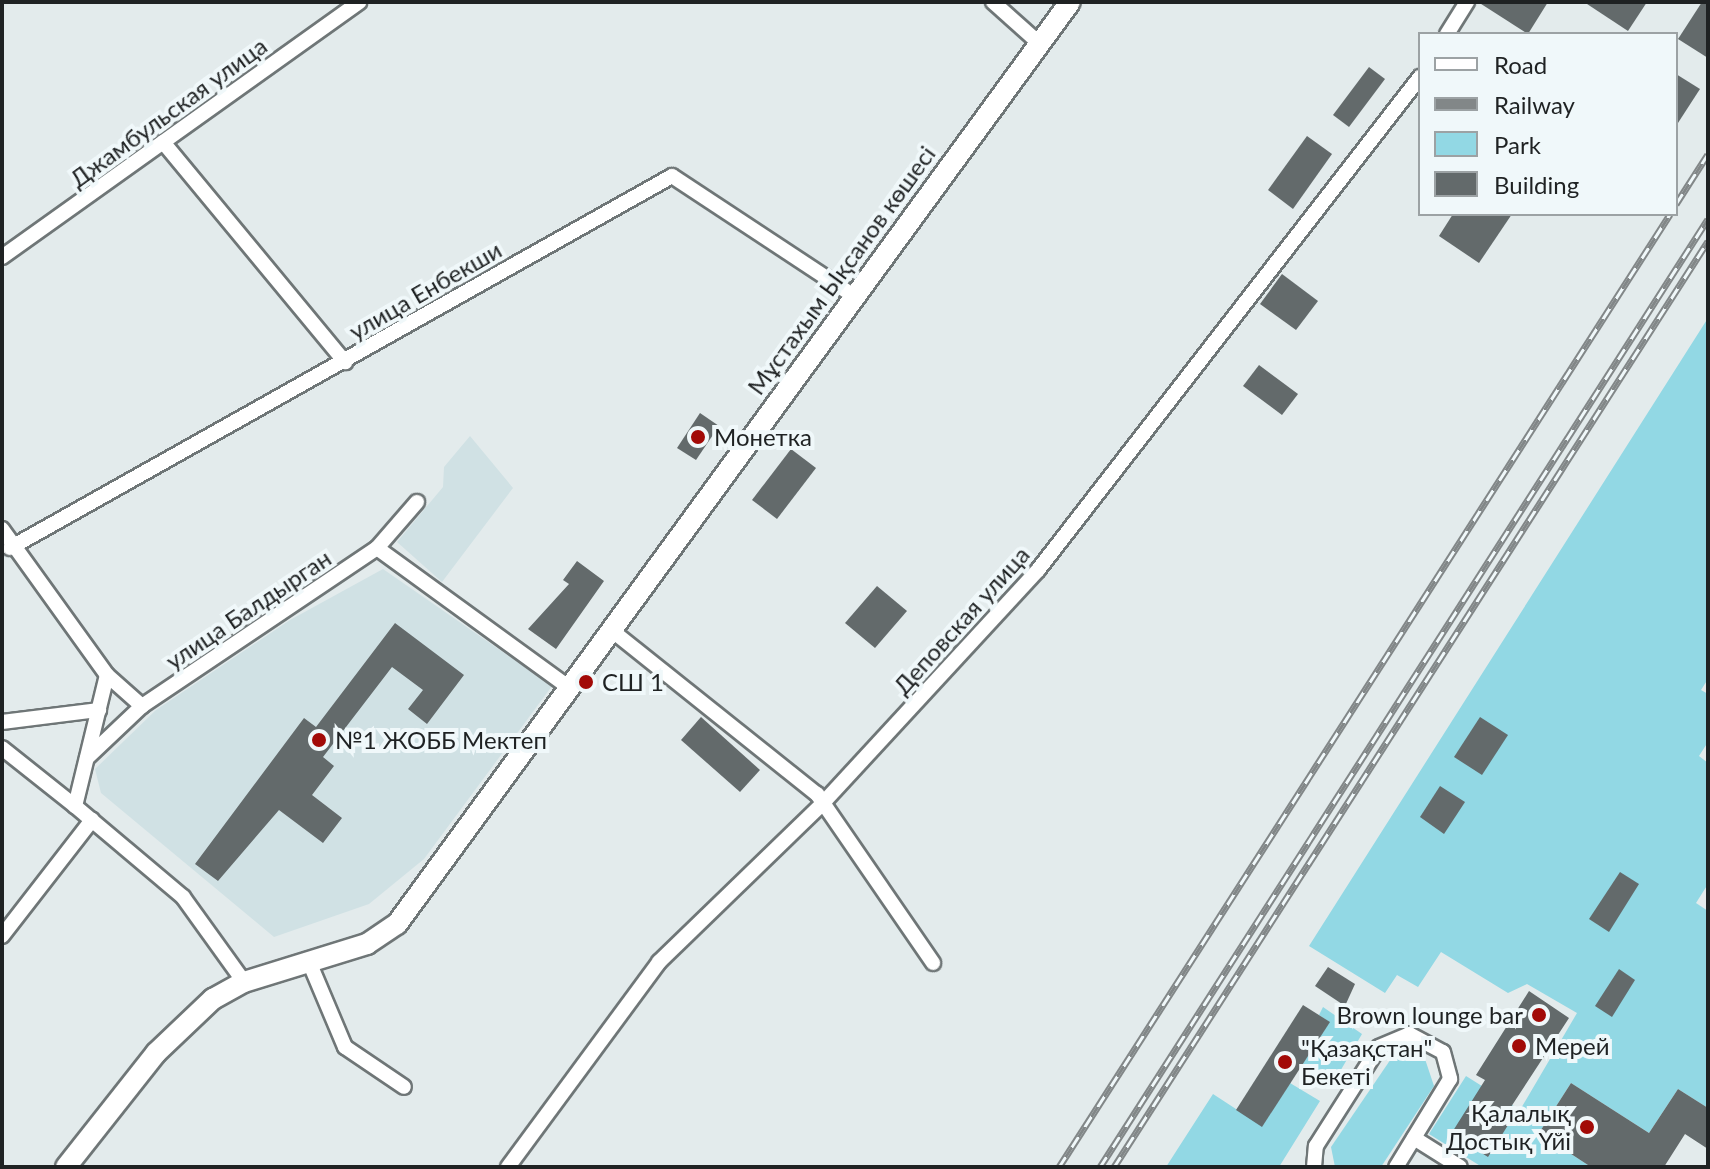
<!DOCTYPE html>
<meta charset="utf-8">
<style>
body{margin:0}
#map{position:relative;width:1710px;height:1169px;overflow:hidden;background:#e3ebec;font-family:Lato,sans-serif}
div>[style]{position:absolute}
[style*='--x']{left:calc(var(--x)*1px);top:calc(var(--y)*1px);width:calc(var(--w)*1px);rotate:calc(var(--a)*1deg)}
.built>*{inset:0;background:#d0e1e4}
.green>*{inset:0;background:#92d8e4}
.building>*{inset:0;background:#636a6b}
.roads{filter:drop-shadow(2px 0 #6f7677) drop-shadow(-2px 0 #6f7677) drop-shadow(0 2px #6f7677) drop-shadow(0 -2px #6f7677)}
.minor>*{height:14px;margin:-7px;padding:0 7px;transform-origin:7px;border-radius:7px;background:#fff}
.secondary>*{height:20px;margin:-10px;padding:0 10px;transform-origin:10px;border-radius:10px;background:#fff}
.rail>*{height:7px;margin-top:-3.5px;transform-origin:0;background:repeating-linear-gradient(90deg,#f0f8fa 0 12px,#828788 0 24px);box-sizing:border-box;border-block:2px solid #828788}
.dots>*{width:22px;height:22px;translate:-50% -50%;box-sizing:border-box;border:4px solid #f0f8fa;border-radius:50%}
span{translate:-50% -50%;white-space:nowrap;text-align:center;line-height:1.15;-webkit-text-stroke:8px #f0f8fa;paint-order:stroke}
.street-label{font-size:24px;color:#1f2223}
.poi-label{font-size:24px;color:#1f2223}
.left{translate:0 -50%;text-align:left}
.right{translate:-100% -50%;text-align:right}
.frame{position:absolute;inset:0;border:4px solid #1f2223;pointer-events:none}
.legend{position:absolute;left:1418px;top:32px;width:260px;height:184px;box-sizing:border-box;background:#f0f8fa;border:2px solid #9ca2a4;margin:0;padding:10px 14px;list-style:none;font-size:24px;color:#1f2223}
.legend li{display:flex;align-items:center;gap:16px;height:40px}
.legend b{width:40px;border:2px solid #9ca2a4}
</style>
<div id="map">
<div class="built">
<div style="clip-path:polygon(470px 436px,513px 488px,442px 582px,397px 542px,443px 487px,444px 467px)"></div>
<div style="clip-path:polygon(383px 569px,552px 686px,424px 859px,369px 904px,274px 937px,101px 793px,95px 769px,156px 710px,290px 620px)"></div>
</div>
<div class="green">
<div style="clip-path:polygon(1708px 318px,1708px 679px,1701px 690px,1708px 694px,1708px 742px,1699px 756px,1708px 763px,1708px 884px,1696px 903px,1708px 911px,1708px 1108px,1678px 1089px,1649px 1133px,1571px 1083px,1539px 1133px,1591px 1167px,1482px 1167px,1429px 1134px,1466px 1076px,1520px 1110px,1577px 1013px,1527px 984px,1508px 993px,1441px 952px,1418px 987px,1397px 975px,1385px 993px,1309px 946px)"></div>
<div style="clip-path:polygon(1323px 1007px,1362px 1034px,1332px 1085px,1301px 1066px,1329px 1022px,1319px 1015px)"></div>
<div style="clip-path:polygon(1397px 1050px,1424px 1056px,1434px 1086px,1381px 1167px,1335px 1167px,1331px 1147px)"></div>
<div style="clip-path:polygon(1290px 1083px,1320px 1101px,1279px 1167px,1166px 1167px,1213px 1094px,1262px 1126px)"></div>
</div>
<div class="building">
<div style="clip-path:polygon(1478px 2px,1548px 2px,1528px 34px)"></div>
<div style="clip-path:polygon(1584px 2px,1647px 2px,1628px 31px)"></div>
<div style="clip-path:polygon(1702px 2px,1708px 2px,1708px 58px,1678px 39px)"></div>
<div style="clip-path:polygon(1369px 67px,1385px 79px,1349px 127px,1333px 115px)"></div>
<div style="clip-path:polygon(1676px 74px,1700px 89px,1676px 126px)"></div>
<div style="clip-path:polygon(1307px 136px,1332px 154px,1293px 209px,1268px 190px)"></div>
<div style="clip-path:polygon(1453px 214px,1512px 214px,1479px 263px,1439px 236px)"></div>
<div style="clip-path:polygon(1282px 274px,1318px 301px,1296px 330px,1260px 304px)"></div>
<div style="clip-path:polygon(1259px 365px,1298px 394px,1282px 415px,1243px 386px)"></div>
<div style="clip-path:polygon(700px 413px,719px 426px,696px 460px,677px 448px)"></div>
<div style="clip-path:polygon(791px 449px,816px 468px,777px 519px,752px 500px)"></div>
<div style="clip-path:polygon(577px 561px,604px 581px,556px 649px,528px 629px,569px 584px,563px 580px)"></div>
<div style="clip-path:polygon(877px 586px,907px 611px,875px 648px,845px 623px)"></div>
<div style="clip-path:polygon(395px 623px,464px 675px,427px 724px,408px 709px,423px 690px,392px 667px,323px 757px,334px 766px,312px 795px,342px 818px,323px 843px,279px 810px,218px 881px,195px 864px,304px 718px,316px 727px)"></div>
<div style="clip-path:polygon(701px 717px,760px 770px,740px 792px,681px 740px)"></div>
<div style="clip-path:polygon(1480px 717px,1508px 735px,1482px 775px,1454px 757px)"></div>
<div style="clip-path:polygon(1440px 786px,1465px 802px,1444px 834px,1420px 817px)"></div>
<div style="clip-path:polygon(1620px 872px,1639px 884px,1609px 932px,1589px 919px)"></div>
<div style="clip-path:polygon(1328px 967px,1355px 984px,1345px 1006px,1315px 986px)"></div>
<div style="clip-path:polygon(1619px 969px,1635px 980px,1612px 1017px,1595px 1006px)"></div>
<div style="clip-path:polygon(1529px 991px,1569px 1018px,1509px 1110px,1515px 1114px,1488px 1157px,1451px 1134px,1485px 1080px,1476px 1075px)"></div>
<div style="clip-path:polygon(1303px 1005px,1330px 1022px,1262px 1127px,1236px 1110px)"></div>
<div style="clip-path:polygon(1571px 1083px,1649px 1133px,1678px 1089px,1708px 1108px,1708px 1149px,1685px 1134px,1664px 1167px,1591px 1167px,1539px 1133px)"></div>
</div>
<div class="roads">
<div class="minor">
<div style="--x:993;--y:2;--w:62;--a:41.7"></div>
<div style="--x:1447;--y:34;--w:38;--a:-58"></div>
<div style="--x:163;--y:142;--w:286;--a:50.4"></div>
<div style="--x:2;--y:257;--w:439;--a:-35.5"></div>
<div style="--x:2;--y:529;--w:180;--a:54.3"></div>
<div style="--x:107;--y:675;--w:47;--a:41.5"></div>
<div style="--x:142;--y:706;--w:76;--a:136.6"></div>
<div style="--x:10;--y:548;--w:759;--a:-29.33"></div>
<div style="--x:672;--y:176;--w:218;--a:33.4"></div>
<div style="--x:377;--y:548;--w:236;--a:36"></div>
<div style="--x:610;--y:629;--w:265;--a:38.6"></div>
<div style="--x:817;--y:794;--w:205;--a:55.5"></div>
<div style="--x:107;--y:675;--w:135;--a:103.7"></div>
<div style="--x:75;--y:806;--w:141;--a:40.1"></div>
<div style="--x:183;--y:897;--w:105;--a:54.3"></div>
<div style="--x:142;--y:706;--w:283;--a:-33.9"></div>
<div style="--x:377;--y:548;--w:61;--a:-49"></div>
<div style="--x:2;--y:722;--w:98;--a:-7.1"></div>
<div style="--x:2;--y:748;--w:93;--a:38.5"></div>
<div style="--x:2;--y:936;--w:147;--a:-52.2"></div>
<div style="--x:310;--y:964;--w:90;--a:67.1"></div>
<div style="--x:345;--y:1047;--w:71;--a:34.1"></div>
<div style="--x:1414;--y:1138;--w:54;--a:32.2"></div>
<div style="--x:508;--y:1167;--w:255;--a:-53.6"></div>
<div style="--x:659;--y:962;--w:227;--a:-44.1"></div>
<div style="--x:822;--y:804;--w:318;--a:-47.3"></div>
<div style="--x:1038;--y:570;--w:624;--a:-52.23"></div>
<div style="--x:1314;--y:1167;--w:21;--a:-85"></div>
<div style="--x:1316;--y:1146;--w:117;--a:-57.5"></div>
<div style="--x:1379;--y:1047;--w:33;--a:-23"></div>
<div style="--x:1409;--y:1034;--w:38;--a:28"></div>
<div style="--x:1443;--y:1052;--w:28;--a:75"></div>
<div style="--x:1450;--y:1079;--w:103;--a:121.5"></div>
</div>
<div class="secondary">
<div style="--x:66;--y:1167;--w:145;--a:-51.7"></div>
<div style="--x:156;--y:1053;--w:79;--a:-43.5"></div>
<div style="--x:213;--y:999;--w:35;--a:-29"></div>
<div style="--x:244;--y:982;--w:129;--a:-17.2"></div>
<div style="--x:367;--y:944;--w:36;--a:-34"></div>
<div style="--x:397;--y:924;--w:1141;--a:-53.87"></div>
</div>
</div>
<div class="rail">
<div style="--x:1676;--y:204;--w:59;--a:-57.4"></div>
<div style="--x:1059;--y:1167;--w:1132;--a:-57.33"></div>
<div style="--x:1100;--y:1167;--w:1126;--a:-57.33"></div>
<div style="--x:1114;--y:1167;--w:1100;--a:-57.32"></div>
</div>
<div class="dots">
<div style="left:698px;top:437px;background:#a20a07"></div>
<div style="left:586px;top:682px;background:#a20a07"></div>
<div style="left:319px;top:740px;background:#a20a07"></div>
<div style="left:1539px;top:1015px;background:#a20a07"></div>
<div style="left:1519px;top:1046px;background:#a20a07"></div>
<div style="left:1285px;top:1062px;background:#a20a07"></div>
<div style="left:1587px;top:1127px;background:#a20a07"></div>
</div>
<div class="street-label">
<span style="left:168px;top:112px;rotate:-36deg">Джамбульская улица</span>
<span style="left:841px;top:270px;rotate:-54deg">Мұстахым Ықсанов көшесі</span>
<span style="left:425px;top:290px;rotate:-30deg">улица Енбекши</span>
<span style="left:248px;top:609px;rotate:-34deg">улица Балдырган</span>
<span style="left:961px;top:620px;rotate:-48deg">Деповская улица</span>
</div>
<div class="poi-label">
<span class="left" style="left:714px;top:437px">Монетка</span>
<span class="left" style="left:602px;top:682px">СШ 1</span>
<span class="left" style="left:335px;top:740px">№1 ЖОББ Мектеп</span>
<span class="right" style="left:1523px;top:1015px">Brown lounge bar</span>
<span class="left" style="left:1535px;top:1046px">Мерей</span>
<span class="left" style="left:1301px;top:1062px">"Қазақстан"<br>Бекеті</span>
<span class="right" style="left:1571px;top:1127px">Қалалық<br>Достық Үйі</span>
</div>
<div class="frame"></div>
<ul class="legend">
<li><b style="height:10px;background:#fff"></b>Road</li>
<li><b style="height:10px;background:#828788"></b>Railway</li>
<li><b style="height:22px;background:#92d8e4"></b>Park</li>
<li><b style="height:22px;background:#636a6b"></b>Building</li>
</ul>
</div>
